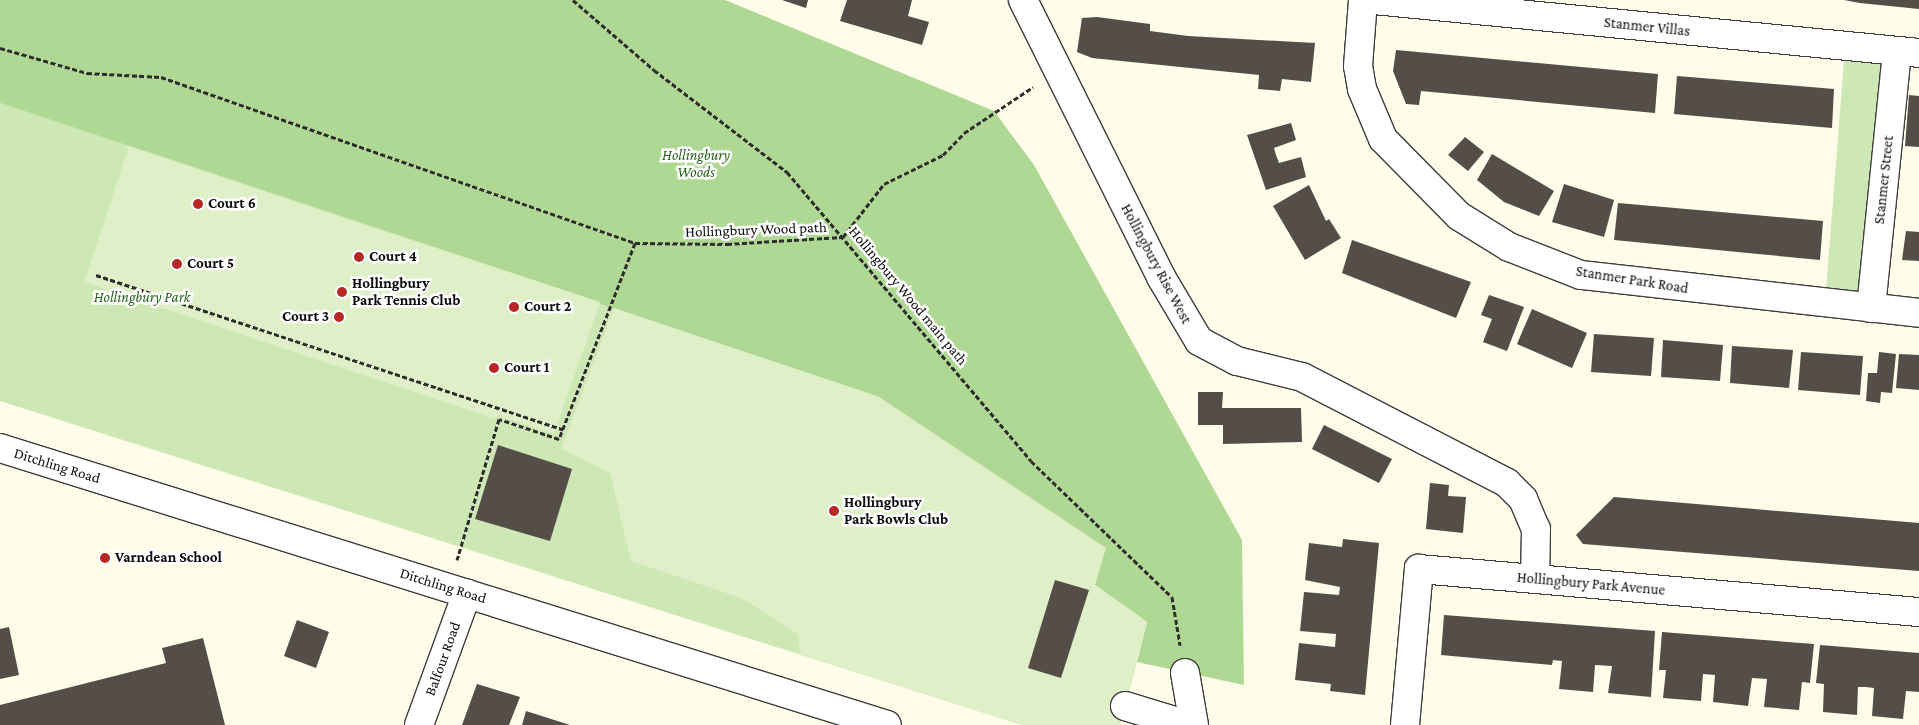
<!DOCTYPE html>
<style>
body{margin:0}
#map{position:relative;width:1919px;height:725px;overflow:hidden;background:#fffcea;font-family:"Crimson Pro",serif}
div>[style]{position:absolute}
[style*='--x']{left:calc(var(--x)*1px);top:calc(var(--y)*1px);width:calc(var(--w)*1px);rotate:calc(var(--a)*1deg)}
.green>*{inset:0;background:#cde8b5}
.forest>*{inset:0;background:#afd894}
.pitch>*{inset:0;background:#dfefc7}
.building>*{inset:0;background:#544d48}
.path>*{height:3px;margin-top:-1.5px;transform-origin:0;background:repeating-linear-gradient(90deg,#2d2d2d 0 5px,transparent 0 7.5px)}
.roads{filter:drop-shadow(1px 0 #3e3e3e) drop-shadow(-1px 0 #3e3e3e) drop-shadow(0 1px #3e3e3e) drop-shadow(0 -1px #3e3e3e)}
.minor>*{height:28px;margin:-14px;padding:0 14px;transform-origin:14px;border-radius:14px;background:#fff}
.dots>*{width:14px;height:14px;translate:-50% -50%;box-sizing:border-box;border:2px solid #fff;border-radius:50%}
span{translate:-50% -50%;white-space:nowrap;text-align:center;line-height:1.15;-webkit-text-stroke:5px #fff;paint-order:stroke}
.street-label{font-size:15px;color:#0b0b0b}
.park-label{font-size:15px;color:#28621d;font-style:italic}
.poi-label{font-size:15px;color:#0b0b0b;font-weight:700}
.left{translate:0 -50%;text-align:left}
.right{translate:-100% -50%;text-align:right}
</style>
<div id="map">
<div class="green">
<div style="clip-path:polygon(1845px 47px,1897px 51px,1871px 308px,1825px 304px)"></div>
<div style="clip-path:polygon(0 103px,614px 308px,1137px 662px,1120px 725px,1022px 725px,0 401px)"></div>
</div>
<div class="forest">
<div style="clip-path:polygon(0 0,725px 0,994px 111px,1034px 165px,1242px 540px,1244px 685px,1137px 662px,1147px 622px,1095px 585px,879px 397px,0 103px)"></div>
</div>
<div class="pitch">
<div style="clip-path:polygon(129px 146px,600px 302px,554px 434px,497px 415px,495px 419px,84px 282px)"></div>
<div style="clip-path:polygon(614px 308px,879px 397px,1106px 548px,1095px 585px,1147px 622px,1120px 725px,1022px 725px,800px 654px,798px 634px,741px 598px,631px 561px,610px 473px,561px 449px)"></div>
</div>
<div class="building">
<div style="clip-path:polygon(782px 0,808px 0,806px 8px)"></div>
<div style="clip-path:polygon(847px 0,912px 0,908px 16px,929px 22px,922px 45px,840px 21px)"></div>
<div style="clip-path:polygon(1844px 0,1919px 0,1919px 9px,1860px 3px)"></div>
<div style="clip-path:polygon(1097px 17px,1150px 24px,1150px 31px,1188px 36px,1315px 43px,1311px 82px,1282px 79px,1280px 91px,1258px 89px,1259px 75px,1092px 58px,1077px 52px,1082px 18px)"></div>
<div style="clip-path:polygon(1396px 50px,1658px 74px,1655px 113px,1421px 91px,1419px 105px,1406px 104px,1393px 71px)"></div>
<div style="clip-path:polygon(1677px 76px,1834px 89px,1832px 128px,1674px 114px)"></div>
<div style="clip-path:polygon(1909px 95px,1919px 96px,1919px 147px,1905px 146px)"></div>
<div style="clip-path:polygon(1291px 123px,1296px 140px,1274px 148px,1276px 155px,1279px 163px,1301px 157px,1306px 177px,1266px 190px,1247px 135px)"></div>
<div style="clip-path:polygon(1465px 137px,1484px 152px,1468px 171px,1448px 155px)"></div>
<div style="clip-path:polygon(1492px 154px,1554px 191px,1539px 216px,1504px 202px,1477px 180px)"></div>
<div style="clip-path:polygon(1564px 184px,1614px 200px,1604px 237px,1552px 222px)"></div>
<div style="clip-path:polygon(1309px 185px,1326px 221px,1329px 219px,1341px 238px,1305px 260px,1273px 206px)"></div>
<div style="clip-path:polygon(1618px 203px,1823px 221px,1820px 260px,1614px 240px)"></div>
<div style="clip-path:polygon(1906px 231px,1919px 232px,1919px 261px,1902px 260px)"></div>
<div style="clip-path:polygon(1352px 240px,1471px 282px,1456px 318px,1342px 273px)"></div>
<div style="clip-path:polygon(1489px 295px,1524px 307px,1507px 351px,1483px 342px,1492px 319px,1481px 315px)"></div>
<div style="clip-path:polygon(1532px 309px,1587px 333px,1572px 368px,1517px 344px)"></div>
<div style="clip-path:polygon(1594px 334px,1654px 338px,1651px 376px,1591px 372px)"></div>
<div style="clip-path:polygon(1663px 340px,1723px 345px,1720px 381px,1661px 377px)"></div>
<div style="clip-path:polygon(1732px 346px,1793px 350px,1789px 388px,1730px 383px)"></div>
<div style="clip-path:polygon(1801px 352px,1863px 356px,1860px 395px,1798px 390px)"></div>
<div style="clip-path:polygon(1879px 352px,1896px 354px,1892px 393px,1881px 392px,1880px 403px,1866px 401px,1868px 373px,1877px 373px)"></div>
<div style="clip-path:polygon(1899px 354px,1919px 355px,1919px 390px,1896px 388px)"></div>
<div style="clip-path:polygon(1198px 392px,1223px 392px,1222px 408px,1301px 408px,1302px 442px,1223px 444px,1223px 425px,1198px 425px)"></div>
<div style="clip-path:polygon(1324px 425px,1392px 459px,1379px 483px,1312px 449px)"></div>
<div style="clip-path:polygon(498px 445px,572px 469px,550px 541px,475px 519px)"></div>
<div style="clip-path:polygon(1430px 483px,1449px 485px,1448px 496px,1466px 497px,1463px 533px,1426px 529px)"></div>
<div style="clip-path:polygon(1614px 497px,1919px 523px,1919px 571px,1583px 544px,1576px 535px)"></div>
<div style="clip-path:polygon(1343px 539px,1379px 543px,1365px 695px,1330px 691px,1331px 684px,1295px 680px,1299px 643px,1335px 647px,1336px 634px,1300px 631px,1304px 592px,1339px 595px,1340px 587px,1305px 580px,1309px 543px,1342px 547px)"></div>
<div style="clip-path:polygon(1055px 580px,1089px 590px,1061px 678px,1028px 668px)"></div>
<div style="clip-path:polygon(1444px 615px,1655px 631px,1651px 697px,1608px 693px,1612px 666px,1595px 665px,1593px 692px,1559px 689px,1562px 661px,1553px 660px,1552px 665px,1441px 655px)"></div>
<div style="clip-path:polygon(297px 620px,329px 632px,316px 668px,284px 656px)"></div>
<div style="clip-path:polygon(9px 627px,19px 675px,0 679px,0 629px)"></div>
<div style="clip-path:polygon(1662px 632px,1814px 644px,1810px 683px,1802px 682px,1799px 710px,1764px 707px,1767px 679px,1752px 678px,1748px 706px,1713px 702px,1715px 675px,1703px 674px,1701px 701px,1663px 698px,1666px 670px,1659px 670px)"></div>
<div style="clip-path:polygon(203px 638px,225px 725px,0 725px,0 705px,166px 663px,162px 648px)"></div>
<div style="clip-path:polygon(1820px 645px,1919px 653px,1919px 692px,1906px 691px,1903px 719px,1872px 716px,1874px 688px,1866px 687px,1858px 687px,1857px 715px,1823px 712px,1824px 684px,1816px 683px)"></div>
<div style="clip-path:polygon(477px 684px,520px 697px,509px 725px,462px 725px)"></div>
<div style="clip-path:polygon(526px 711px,570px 725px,522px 725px)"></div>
</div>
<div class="path">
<div style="--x:573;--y:0;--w:107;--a:40.8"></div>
<div style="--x:654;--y:70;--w:168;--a:37.5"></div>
<div style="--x:787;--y:172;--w:378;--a:49.8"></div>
<div style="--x:1031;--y:461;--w:196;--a:44"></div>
<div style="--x:1172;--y:597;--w:49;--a:80.5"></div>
<div style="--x:0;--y:48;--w:91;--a:16"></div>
<div style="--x:87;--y:73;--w:74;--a:3.1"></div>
<div style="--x:161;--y:77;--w:502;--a:19.3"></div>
<div style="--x:635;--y:243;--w:210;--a:111.2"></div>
<div style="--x:559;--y:439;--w:63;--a:-161.6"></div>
<div style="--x:499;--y:419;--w:147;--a:106.6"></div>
<div style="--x:635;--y:243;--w:92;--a:0.6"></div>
<div style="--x:727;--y:244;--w:116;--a:-3.5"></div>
<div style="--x:843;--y:237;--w:67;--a:-52.3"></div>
<div style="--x:884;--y:184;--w:66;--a:-26.2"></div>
<div style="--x:943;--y:155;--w:30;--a:-46"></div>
<div style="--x:964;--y:133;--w:83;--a:-33.7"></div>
<div style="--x:96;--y:275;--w:492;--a:18.3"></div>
</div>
<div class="roads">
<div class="minor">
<div style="--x:1023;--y:0;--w:309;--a:63.5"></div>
<div style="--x:1161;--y:277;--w:74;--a:59.3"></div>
<div style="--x:1199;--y:341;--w:43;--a:27.8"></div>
<div style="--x:1237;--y:361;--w:67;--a:13.8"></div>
<div style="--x:1302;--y:377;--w:231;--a:27.3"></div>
<div style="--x:1507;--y:483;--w:23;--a:45"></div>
<div style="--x:1523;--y:499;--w:33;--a:67"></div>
<div style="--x:1536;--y:529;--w:50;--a:91.1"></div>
<div style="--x:1363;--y:0;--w:66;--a:94.3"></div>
<div style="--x:1358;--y:66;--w:23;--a:80"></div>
<div style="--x:1362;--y:89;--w:54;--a:67.2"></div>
<div style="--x:1383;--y:139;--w:108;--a:45.4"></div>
<div style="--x:1459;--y:216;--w:59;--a:31.8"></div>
<div style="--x:1509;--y:247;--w:77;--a:21.3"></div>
<div style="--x:1581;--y:275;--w:340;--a:6.4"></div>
<div style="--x:1374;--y:0;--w:548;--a:5.55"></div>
<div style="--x:1871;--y:308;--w:258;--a:-84.2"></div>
<div style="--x:0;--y:448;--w:929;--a:17.34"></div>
<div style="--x:1185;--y:673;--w:53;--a:80.2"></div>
<div style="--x:1125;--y:706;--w:66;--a:16.8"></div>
<div style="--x:419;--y:725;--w:140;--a:-70"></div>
<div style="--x:1405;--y:725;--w:157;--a:-84.9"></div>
<div style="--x:1419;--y:569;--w:502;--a:4.92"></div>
</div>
</div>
<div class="dots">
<div style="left:198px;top:204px;background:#b92626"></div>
<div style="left:359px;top:257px;background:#b92626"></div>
<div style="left:177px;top:264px;background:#b92626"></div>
<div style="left:342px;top:292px;background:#b92626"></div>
<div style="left:514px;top:307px;background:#b92626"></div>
<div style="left:339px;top:317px;background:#b92626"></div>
<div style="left:494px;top:368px;background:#b92626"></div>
<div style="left:834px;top:511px;background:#b92626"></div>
<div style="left:105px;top:558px;background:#b92626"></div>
</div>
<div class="street-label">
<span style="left:1647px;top:27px;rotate:6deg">Stanmer Villas</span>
<span style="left:1884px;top:180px;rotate:-84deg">Stanmer Street</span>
<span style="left:756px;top:230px;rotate:-2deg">Hollingbury Wood path</span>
<span style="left:1156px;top:264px;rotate:62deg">Hollingbury Rise West</span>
<span style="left:1632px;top:280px;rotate:9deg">Stanmer Park Road</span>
<span style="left:908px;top:296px;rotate:50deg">Hollingbury Wood main path</span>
<span style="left:57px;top:466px;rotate:17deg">Ditchling Road</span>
<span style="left:1591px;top:584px;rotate:5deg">Hollingbury Park Avenue</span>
<span style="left:443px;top:586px;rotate:17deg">Ditchling Road</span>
<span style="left:443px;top:659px;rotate:-70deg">Balfour Road</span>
</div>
<div class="park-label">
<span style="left:696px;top:164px">Hollingbury<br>Woods</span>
<span style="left:142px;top:298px">Hollingbury Park</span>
</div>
<div class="poi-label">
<span class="left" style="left:208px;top:204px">Court 6</span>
<span class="left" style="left:369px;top:257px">Court 4</span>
<span class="left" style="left:187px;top:264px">Court 5</span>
<span class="left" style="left:352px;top:292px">Hollingbury<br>Park Tennis Club</span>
<span class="left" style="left:524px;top:307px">Court 2</span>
<span class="right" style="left:329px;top:317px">Court 3</span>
<span class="left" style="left:504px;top:368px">Court 1</span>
<span class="left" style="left:844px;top:511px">Hollingbury<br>Park Bowls Club</span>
<span class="left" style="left:115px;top:558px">Varndean School</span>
</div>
</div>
